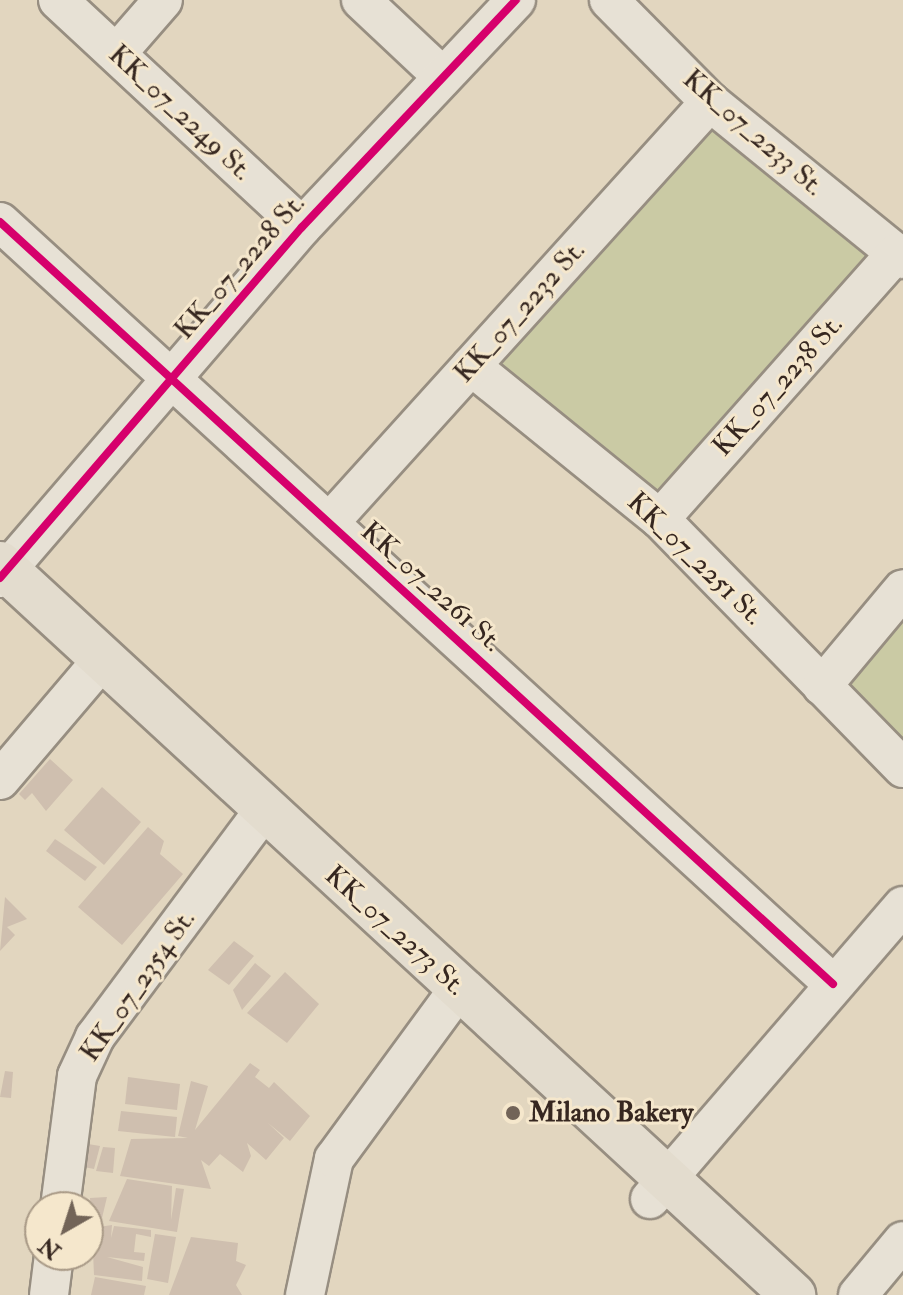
<!DOCTYPE html>
<style>
body{margin:0}
#map{position:relative;width:903px;height:1295px;overflow:hidden;background:#e2d6bf;font-family:"IM FELL Double Pica",serif}
div>[style]{position:absolute}
[style*='--x']{left:calc(var(--x)*1px);top:calc(var(--y)*1px);width:calc(var(--w)*1px);rotate:calc(var(--a)*1deg)}
.green>*{inset:0;background:#cacaa4}
.building>*{inset:0;background:#cfbfaf}
.roads{filter:drop-shadow(2px 0 #978e81) drop-shadow(-2px 0 #978e81) drop-shadow(0 2px #978e81) drop-shadow(0 -2px #978e81)}
.minor>*{height:38px;margin:-19px;padding:0 19px;transform-origin:19px;border-radius:19px;background:#e7e1d5}
.primary>*{height:44px;margin:-22px;padding:0 22px;transform-origin:22px;border-radius:22px;background:#e3dcce}
.cycleway>*{height:8px;margin:-4px;padding:0 4px;transform-origin:4px;border-radius:4px;background:#d6006c}
.dots>*{width:22px;height:22px;translate:-50% -50%;box-sizing:border-box;border:4px solid #f5e7cc;border-radius:50%}
span{translate:-50% -50%;white-space:nowrap;text-align:center;line-height:1.15;-webkit-text-stroke:6px #f5e7cc;paint-order:stroke}
.street-label{font-size:28px;color:#362720}
.poi-label{font-size:28px;color:#362720;font-weight:700}
.left{translate:0 -50%;text-align:left}
.north{position:absolute;left:24px;top:1191px;width:80px;height:80px;box-sizing:border-box;background:#f5e7cc;border:2px solid #a99a87;border-radius:50%;rotate:219deg;font-size:22px;font-weight:700;line-height:32px;text-align:center;color:#362720}
.north::after{content:'';display:block;margin:auto;width:28px;height:36px;background:#726458;clip-path:polygon(50% 0,100% 100%,50% 72%,0 100%)}
</style>
<div id="map">
<div class="green">
<div style="clip-path:polygon(710px 102px,896px 253px,660px 519px,471px 366px)"></div>
<div style="clip-path:polygon(903px 589px,903px 768px,822px 686px)"></div>
</div>
<div class="building">
<div style="clip-path:polygon(50px 759px,73px 780px,46px 811px,32px 793px,25px 800px,19px 794px)"></div>
<div style="clip-path:polygon(102px 787px,141px 822px,104px 865px,64px 830px)"></div>
<div style="clip-path:polygon(148px 827px,164px 841px,160px 854px,183px 874px,122px 945px,78px 907px)"></div>
<div style="clip-path:polygon(55px 839px,97px 867px,85px 881px,46px 851px)"></div>
<div style="clip-path:polygon(5px 897px,27px 919px,7px 927px,15px 935px,0 951px)"></div>
<div style="clip-path:polygon(234px 941px,254px 956px,229px 985px,208px 970px)"></div>
<div style="clip-path:polygon(255px 963px,271px 976px,242px 1010px,233px 990px)"></div>
<div style="clip-path:polygon(285px 972px,319px 1004px,287px 1043px,247px 1013px)"></div>
<div style="clip-path:polygon(250px 1063px,260px 1070px,255px 1077px,269px 1088px,274px 1082px,310px 1116px,290px 1141px,268px 1123px,284px 1138px,266px 1160px,247px 1143px,251px 1156px,243px 1172px,220px 1154px,209px 1166px,201px 1160px,211px 1189px,120px 1176px,131px 1139px,188px 1138px,178px 1136px,191px 1081px,208px 1086px,195px 1130px)"></div>
<div style="clip-path:polygon(5px 1071px,13px 1072px,11px 1098px,0 1097px)"></div>
<div style="clip-path:polygon(128px 1077px,180px 1084px,177px 1110px,125px 1104px)"></div>
<div style="clip-path:polygon(121px 1111px,177px 1117px,175px 1137px,118px 1131px)"></div>
<div style="clip-path:polygon(88px 1144px,100px 1146px,94px 1169px,84px 1167px)"></div>
<div style="clip-path:polygon(103px 1147px,115px 1148px,113px 1173px,96px 1171px)"></div>
<div style="clip-path:polygon(127px 1179px,172px 1186px,171px 1220px,176px 1188px,184px 1189px,177px 1232px,109px 1221px)"></div>
<div style="clip-path:polygon(107px 1197px,102px 1218px,91px 1216px,90px 1198px)"></div>
<div style="clip-path:polygon(112px 1225px,111px 1238px,114px 1226px,151px 1230px,151px 1237px,136px 1234px,134px 1252px,145px 1253px,144px 1261px,107px 1257px,143px 1267px,142px 1281px,94px 1275px,92px 1228px)"></div>
<div style="clip-path:polygon(155px 1234px,176px 1237px,168px 1283px,147px 1279px)"></div>
<div style="clip-path:polygon(191px 1237px,238px 1243px,236px 1261px,246px 1265px,236px 1285px,242px 1295px,169px 1295px)"></div>
<div style="clip-path:polygon(95px 1277px,146px 1286px,144px 1295px,91px 1295px)"></div>
</div>
<div class="roads">
<div class="minor">
<div style="--x:58;--y:0;--w:333;--a:42.9"></div>
<div style="--x:361;--y:0;--w:112;--a:43.2"></div>
<div style="--x:609;--y:0;--w:144;--a:45.3"></div>
<div style="--x:710;--y:102;--w:249;--a:39.1"></div>
<div style="--x:117;--y:53;--w:70;--a:-49"></div>
<div style="--x:0;--y:222;--w:1129;--a:42.45"></div>
<div style="--x:471;--y:366;--w:243;--a:39"></div>
<div style="--x:660;--y:519;--w:348;--a:45.7"></div>
<div style="--x:660;--y:519;--w:356;--a:-48.4"></div>
<div style="--x:329;--y:523;--w:568;--a:-47.86"></div>
<div style="--x:0;--y:578;--w:463;--a:-49.3"></div>
<div style="--x:302;--y:227;--w:312;--a:-46.7"></div>
<div style="--x:822;--y:686;--w:126;--a:-50.1"></div>
<div style="--x:0;--y:780;--w:157;--a:-49.6"></div>
<div style="--x:650;--y:1199;--w:387;--a:-49.2"></div>
<div style="--x:60;--y:1207;--w:132;--a:-82.6"></div>
<div style="--x:77;--y:1076;--w:43;--a:-65.2"></div>
<div style="--x:95;--y:1037;--w:281;--a:-53.3"></div>
<div style="--x:49;--y:1295;--w:40;--a:-82.9"></div>
<div style="--x:305;--y:1295;--w:139;--a:-78"></div>
<div style="--x:334;--y:1159;--w:212;--a:-53.8"></div>
<div style="--x:858;--y:1295;--w:70;--a:-50.2"></div>
</div>
<div class="primary">
<div style="--x:0;--y:564;--w:1079;--a:42.67"></div>
</div>
</div>
<div class="cycleway">
<div style="--x:0;--y:222;--w:1129;--a:42.45"></div>
<div style="--x:0;--y:578;--w:463;--a:-49.3"></div>
<div style="--x:302;--y:227;--w:312;--a:-46.7"></div>
</div>
<div class="dots">
<div style="left:513px;top:1113px;background:#726458"></div>
</div>
<div class="street-label">
<span style="left:180px;top:113px;rotate:43deg">KK_07_2249 St.</span>
<span style="left:753px;top:133px;rotate:41deg">KK_07_2233 St.</span>
<span style="left:240px;top:267px;rotate:-49deg">KK_07_2228 St.</span>
<span style="left:520px;top:312px;rotate:-48deg">KK_07_2232 St.</span>
<span style="left:778px;top:386px;rotate:-48deg">KK_07_2238 St.</span>
<span style="left:695px;top:559px;rotate:44deg">KK_07_2251 St.</span>
<span style="left:431px;top:587px;rotate:42deg">KK_07_2261 St.</span>
<span style="left:395px;top:931px;rotate:42deg">KK_07_2273 St.</span>
<span style="left:138px;top:986px;rotate:-55deg">KK_07_2354 St.</span>
</div>
<div class="poi-label">
<span class="left" style="left:529px;top:1113px">Milano Bakery</span>
</div>
<div class="north">N</div>
</div>
